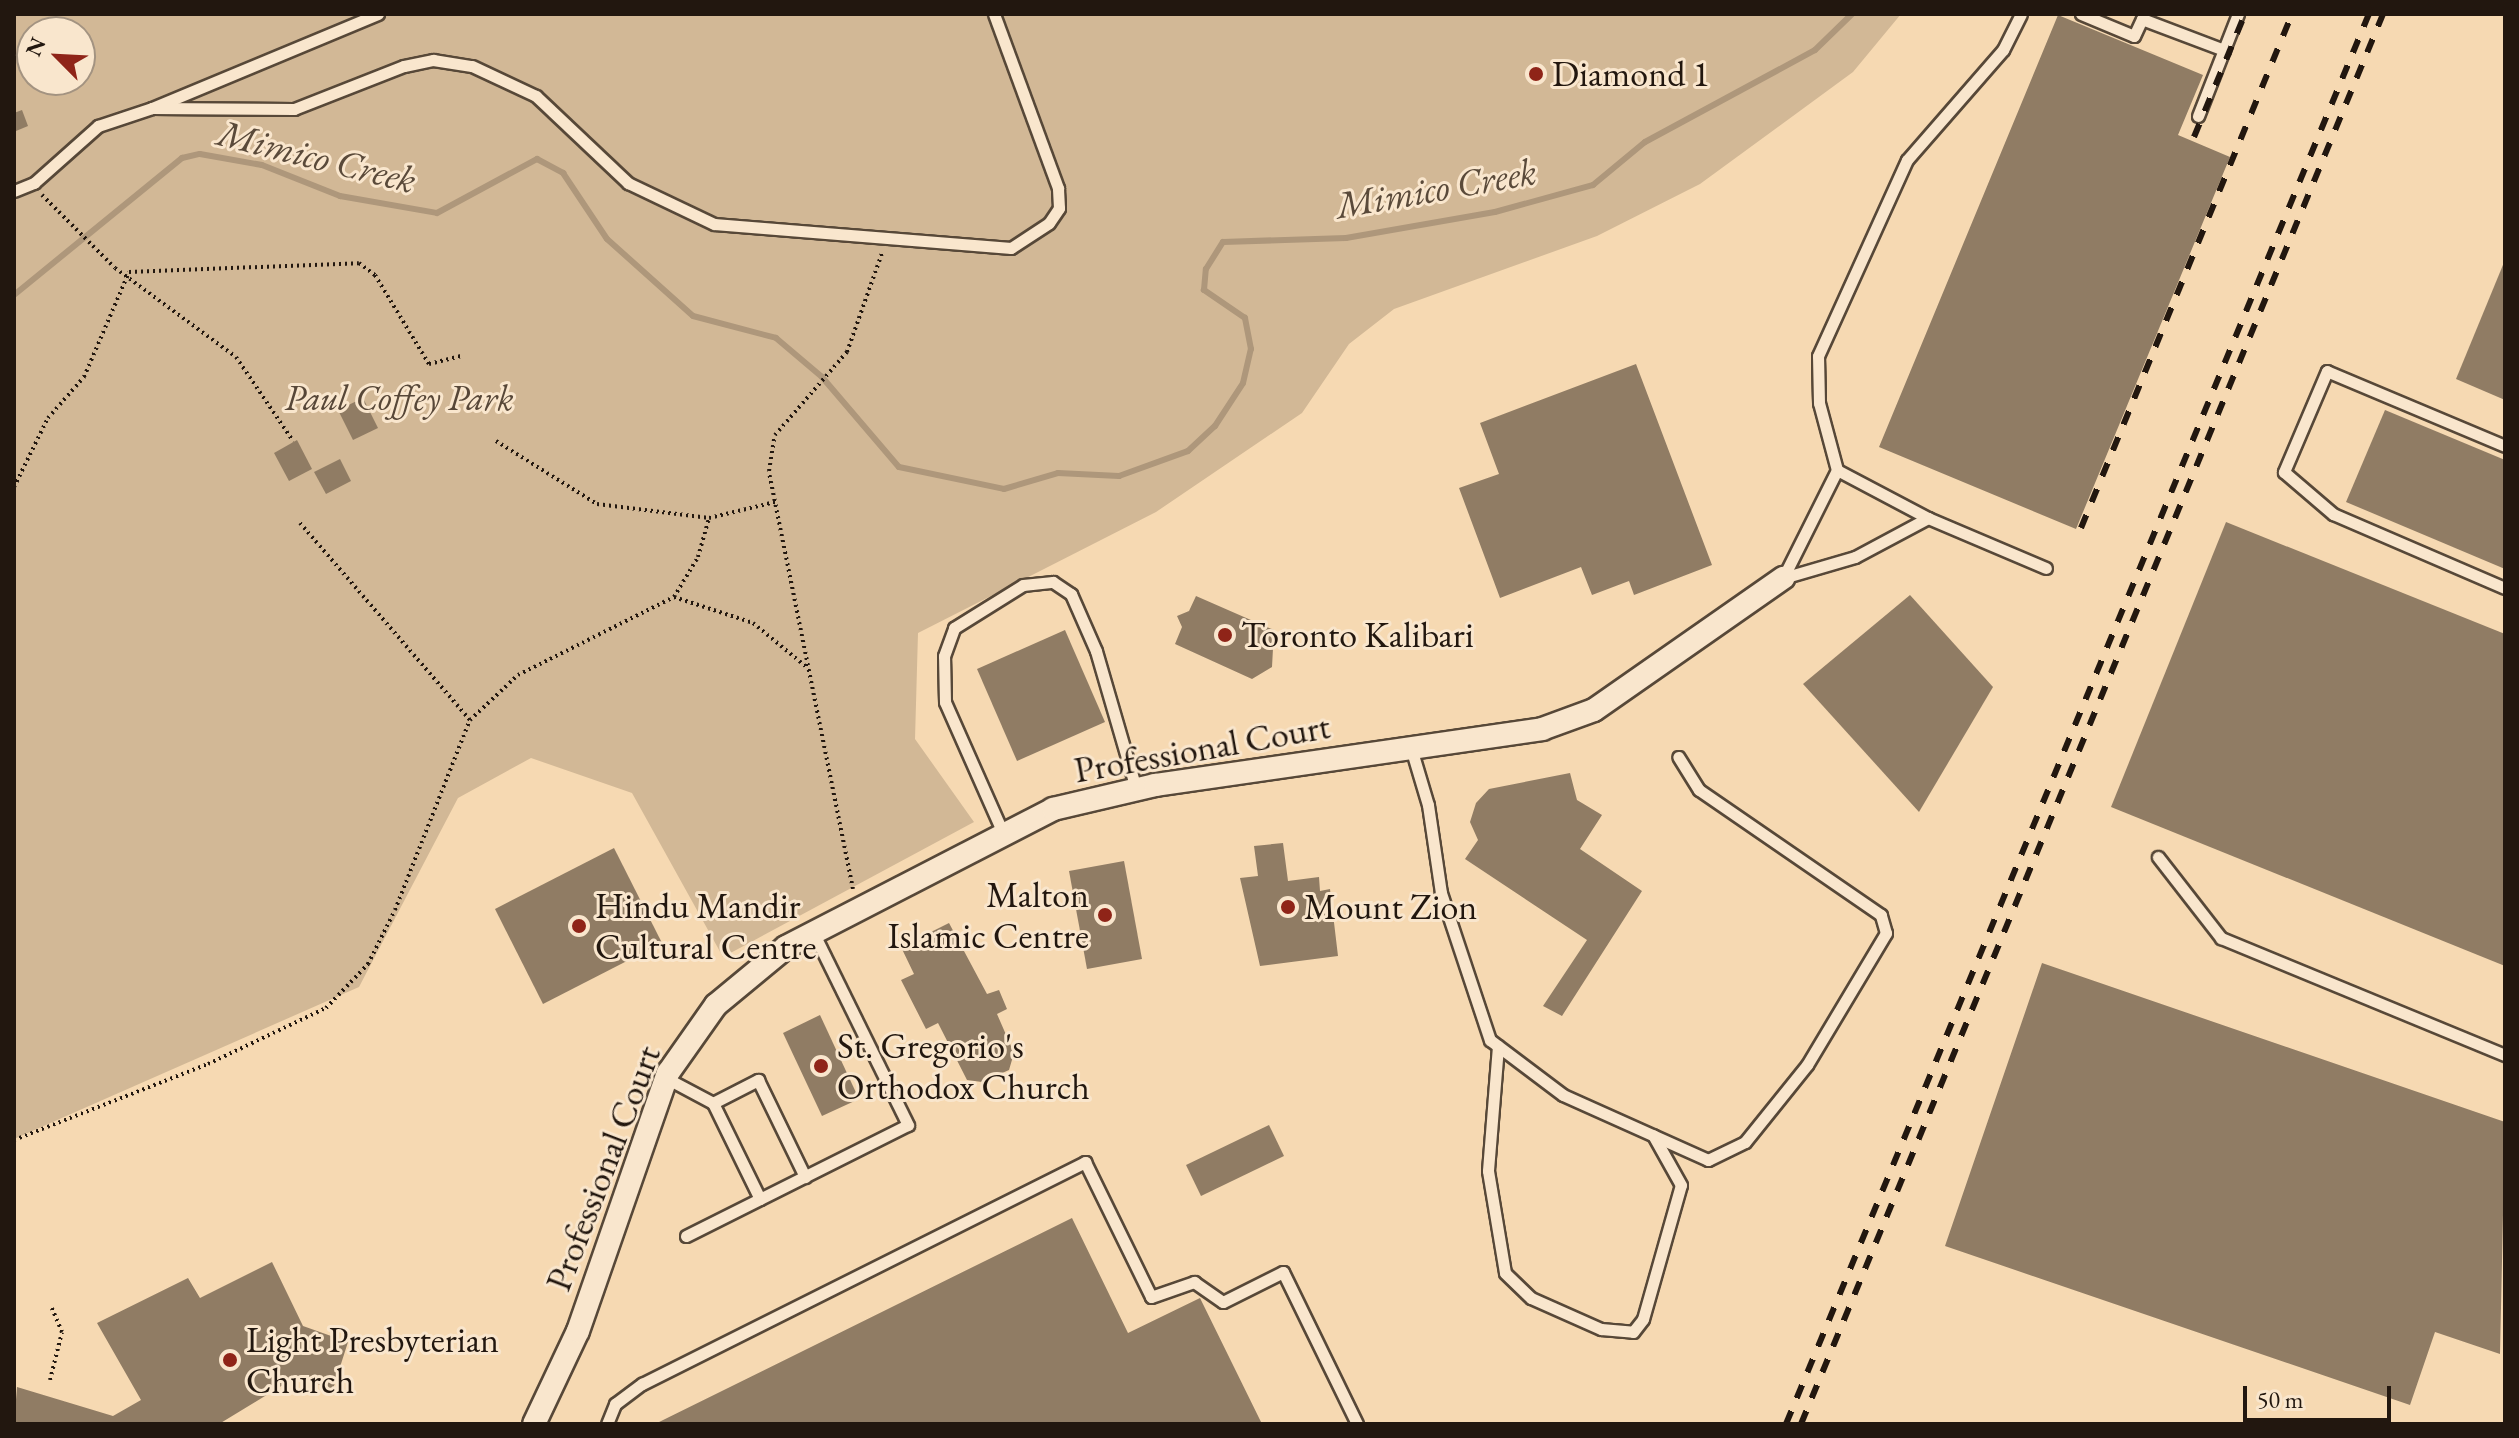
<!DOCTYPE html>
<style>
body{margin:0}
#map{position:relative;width:2519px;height:1438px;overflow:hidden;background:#f6d9b2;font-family:"EB Garamond",serif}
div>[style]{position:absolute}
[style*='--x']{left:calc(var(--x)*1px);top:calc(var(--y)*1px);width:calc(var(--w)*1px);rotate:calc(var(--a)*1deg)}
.green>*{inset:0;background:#d2b896}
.stream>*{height:6px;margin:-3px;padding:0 3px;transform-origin:3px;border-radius:3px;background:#ae977b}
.building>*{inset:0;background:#907c64}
.path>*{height:4px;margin-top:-2px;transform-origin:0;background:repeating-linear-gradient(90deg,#22170f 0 2px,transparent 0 6px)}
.roads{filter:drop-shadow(2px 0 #574838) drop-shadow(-2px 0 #574838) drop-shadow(0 2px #574838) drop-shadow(0 -2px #574838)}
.service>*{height:11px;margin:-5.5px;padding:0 5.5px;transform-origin:5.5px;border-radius:5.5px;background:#f9e6cd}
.minor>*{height:22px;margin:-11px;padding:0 11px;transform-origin:11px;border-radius:11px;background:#f9e6cd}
.rail>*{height:6px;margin-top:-3px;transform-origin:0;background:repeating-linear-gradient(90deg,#22170f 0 14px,transparent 0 28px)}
.dots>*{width:22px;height:22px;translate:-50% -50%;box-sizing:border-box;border:4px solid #f9e6cd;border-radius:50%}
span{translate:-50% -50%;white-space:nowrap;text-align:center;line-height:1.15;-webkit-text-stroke:6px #f9e6cd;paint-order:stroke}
.poi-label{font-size:36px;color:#22170f}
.left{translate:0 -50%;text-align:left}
.right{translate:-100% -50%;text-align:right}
.park-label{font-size:36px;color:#574738;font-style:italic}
.street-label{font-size:36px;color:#22170f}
.water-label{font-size:38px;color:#5a4a3a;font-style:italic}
.frame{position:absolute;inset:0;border:16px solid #22170f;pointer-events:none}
.north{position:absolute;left:16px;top:16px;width:80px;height:80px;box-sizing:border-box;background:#f9e6cd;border:2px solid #a39381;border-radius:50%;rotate:294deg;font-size:22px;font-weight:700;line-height:32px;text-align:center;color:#22170f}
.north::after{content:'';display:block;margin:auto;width:28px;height:36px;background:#8f2418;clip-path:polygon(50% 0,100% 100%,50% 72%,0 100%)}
.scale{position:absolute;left:2243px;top:1386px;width:148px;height:36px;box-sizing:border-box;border:4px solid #22170f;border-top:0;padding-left:10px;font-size:24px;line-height:28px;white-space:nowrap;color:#22170f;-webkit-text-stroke:6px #f9e6cd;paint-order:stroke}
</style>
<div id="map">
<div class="green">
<div style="clip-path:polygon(evenodd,14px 14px,1901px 14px,1853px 72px,1700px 184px,1597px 236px,1394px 309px,1349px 344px,1302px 413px,1156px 512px,918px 633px,915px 739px,974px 822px,723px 957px,632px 793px,531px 758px,458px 798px,359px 987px,14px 1139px,14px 14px,32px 32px,80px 32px,80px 80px,32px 80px,32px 32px)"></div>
</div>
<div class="stream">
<div style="--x:14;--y:295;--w:217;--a:-39.2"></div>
<div style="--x:182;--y:158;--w:18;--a:-13"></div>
<div style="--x:200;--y:154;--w:63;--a:10.1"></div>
<div style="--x:262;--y:165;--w:84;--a:21.7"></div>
<div style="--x:340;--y:196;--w:98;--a:9.9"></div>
<div style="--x:437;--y:213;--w:114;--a:-28.4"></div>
<div style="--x:537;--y:159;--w:30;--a:28"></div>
<div style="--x:563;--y:173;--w:79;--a:56.3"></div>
<div style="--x:607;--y:239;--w:115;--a:41.8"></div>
<div style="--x:693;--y:316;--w:86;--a:14.8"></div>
<div style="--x:776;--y:338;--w:60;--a:40.3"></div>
<div style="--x:822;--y:377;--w:118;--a:49.5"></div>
<div style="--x:899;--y:467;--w:107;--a:11.8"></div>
<div style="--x:1004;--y:489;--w:56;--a:-16.5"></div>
<div style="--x:1058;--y:473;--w:61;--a:2.8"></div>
<div style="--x:1119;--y:476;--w:73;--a:-19.9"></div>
<div style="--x:1188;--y:451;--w:37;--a:-43"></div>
<div style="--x:1215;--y:426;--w:51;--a:-56.9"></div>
<div style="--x:1243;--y:383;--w:35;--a:-77"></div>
<div style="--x:1251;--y:349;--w:32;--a:-101"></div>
<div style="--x:1245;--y:318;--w:50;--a:-145.7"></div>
<div style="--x:1204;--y:290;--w:21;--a:-85"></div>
<div style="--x:1206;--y:269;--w:32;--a:-58"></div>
<div style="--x:1223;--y:242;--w:123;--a:-1.9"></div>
<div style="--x:1346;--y:238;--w:151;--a:-9.9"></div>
<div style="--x:1495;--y:212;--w:102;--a:-15.4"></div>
<div style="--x:1593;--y:185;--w:67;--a:-39.6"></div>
<div style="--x:1645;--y:142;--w:193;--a:-28.4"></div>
<div style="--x:1815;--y:50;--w:52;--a:-44.2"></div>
</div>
<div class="building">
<div style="clip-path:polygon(2058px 15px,2203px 75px,2178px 135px,2230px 157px,2076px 529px,1879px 447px)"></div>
<div style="clip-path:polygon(22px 110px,28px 126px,16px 131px,14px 113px)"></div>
<div style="clip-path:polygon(2505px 260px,2505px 400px,2456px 379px)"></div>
<div style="clip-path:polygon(1636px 364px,1712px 565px,1634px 595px,1629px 581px,1592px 595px,1581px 567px,1500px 598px,1459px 488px,1499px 474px,1480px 423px)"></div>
<div style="clip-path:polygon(363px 398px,378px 428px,353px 440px,338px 410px)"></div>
<div style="clip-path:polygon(2385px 410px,2505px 460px,2505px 569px,2346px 502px)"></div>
<div style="clip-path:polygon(297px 440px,312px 469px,289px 481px,274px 453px)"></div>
<div style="clip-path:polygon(340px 459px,351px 481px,326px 494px,314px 472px)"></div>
<div style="clip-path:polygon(2226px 522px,2505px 634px,2505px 966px,2111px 807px)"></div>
<div style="clip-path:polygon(1910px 595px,1993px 687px,1919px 812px,1803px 684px)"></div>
<div style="clip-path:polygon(1196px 596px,1274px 630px,1272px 667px,1252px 679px,1175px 644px,1182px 627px,1177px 616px,1189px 611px)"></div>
<div style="clip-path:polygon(1065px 630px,1105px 722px,1017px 761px,977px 669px)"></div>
<div style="clip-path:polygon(1570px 773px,1577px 800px,1602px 815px,1580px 849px,1642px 891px,1562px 1016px,1543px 1006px,1587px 940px,1465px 859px,1478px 840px,1470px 822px,1476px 803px,1489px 789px)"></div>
<div style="clip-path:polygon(1283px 843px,1288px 881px,1319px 877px,1320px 891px,1330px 889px,1338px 956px,1260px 966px,1240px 878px,1258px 876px,1254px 846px)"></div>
<div style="clip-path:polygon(614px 848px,662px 943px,543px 1004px,495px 909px)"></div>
<div style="clip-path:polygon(1124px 861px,1142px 959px,1087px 969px,1069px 871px)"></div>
<div style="clip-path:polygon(949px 923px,987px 994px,999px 990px,1007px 1009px,997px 1014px,1014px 1053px,1009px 1070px,982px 1082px,967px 1080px,938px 1023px,926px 1029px,901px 980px,914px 974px,901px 947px)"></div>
<div style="clip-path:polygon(2042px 963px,2505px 1122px,2500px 1354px,2435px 1332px,2410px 1405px,1945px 1246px)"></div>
<div style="clip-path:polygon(820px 1015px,859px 1099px,822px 1116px,783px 1033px)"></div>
<div style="clip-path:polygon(1269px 1125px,1284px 1156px,1201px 1196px,1186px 1165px)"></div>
<div style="clip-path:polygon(1072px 1218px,1128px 1333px,1200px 1298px,1262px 1424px,655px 1424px)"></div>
<div style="clip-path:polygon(272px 1262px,303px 1326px,348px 1342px,333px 1389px,296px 1377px,219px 1424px,14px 1424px,17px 1387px,113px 1416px,141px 1400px,97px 1323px,188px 1278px,200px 1298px)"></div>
</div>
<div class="path">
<div style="--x:42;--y:195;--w:103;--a:45"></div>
<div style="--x:115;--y:268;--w:150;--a:36.3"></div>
<div style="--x:236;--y:357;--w:102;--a:55.8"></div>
<div style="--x:496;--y:441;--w:119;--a:32"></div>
<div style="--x:597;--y:504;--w:113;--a:7.1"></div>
<div style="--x:709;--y:518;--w:68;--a:-13.6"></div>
<div style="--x:14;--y:487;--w:77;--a:-63.8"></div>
<div style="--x:48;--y:418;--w:55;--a:-48.7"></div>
<div style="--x:84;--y:377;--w:114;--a:-66.8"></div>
<div style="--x:129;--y:272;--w:230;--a:-2.2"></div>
<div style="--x:359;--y:263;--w:20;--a:37"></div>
<div style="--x:375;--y:275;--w:104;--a:58.8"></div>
<div style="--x:429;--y:364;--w:34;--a:-14"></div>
<div style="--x:300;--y:523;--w:260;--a:49.2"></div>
<div style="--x:674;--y:597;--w:47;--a:-59"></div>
<div style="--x:698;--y:557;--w:41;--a:-74.2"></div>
<div style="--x:853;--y:889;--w:426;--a:-101.4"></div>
<div style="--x:769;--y:471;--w:36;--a:-81"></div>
<div style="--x:775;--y:435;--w:110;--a:-49.1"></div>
<div style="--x:847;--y:352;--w:105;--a:-70.5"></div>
<div style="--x:14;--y:1140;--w:208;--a:-21.4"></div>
<div style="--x:208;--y:1064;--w:131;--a:-25.4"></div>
<div style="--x:326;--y:1008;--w:61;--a:-46.3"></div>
<div style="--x:368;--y:964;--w:60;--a:-63.4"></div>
<div style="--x:395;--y:910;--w:204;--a:-68.5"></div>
<div style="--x:470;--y:720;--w:66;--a:-43.2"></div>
<div style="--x:518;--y:675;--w:174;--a:-26.6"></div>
<div style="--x:674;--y:597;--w:83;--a:18.2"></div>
<div style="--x:753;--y:623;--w:72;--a:39.4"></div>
<div style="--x:50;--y:1380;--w:49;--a:-76"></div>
<div style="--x:62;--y:1332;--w:26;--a:-113"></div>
</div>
<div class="roads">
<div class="service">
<div style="--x:378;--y:14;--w:245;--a:157.4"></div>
<div style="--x:152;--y:108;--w:142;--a:0.4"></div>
<div style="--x:294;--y:109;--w:118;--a:-21.4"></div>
<div style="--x:404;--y:66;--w:30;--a:-12"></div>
<div style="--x:433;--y:60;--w:39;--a:9"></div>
<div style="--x:472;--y:66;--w:71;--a:25.1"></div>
<div style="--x:536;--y:96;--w:127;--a:43.4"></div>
<div style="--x:628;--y:183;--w:95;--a:25.5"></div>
<div style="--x:714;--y:224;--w:298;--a:4.6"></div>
<div style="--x:1011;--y:248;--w:45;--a:-33.3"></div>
<div style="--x:1049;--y:223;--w:18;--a:-56"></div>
<div style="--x:1059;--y:208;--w:20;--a:-93"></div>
<div style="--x:1058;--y:188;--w:185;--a:-110.2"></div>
<div style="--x:2081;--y:14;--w:57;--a:22.5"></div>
<div style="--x:2134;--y:36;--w:19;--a:-65"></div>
<div style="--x:2142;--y:19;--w:88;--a:20.7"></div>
<div style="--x:2198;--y:116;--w:110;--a:-68.6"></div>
<div style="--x:14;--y:191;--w:22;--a:-22"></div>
<div style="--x:34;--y:183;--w:86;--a:-41.7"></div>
<div style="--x:98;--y:126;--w:57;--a:-18.4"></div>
<div style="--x:2505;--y:446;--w:193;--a:-157.2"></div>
<div style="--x:2327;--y:371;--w:110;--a:113.1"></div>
<div style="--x:2284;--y:472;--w:65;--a:40.6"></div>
<div style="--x:2333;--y:514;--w:187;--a:23.3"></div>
<div style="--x:1837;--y:470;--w:69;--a:-105"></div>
<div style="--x:1819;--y:403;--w:47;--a:-91.2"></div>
<div style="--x:1818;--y:356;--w:215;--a:-65.6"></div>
<div style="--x:1907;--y:160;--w:146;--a:-48.9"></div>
<div style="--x:2003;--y:50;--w:40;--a:-63.4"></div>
<div style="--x:1783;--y:578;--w:75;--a:-16.3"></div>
<div style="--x:1855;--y:557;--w:83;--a:-28.1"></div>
<div style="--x:1928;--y:518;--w:128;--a:23"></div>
<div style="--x:1783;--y:578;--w:121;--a:-63.4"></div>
<div style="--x:1837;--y:470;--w:103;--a:27.8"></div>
<div style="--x:1411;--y:748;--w:59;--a:73.4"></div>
<div style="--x:1428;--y:805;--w:89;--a:81.6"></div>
<div style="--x:1441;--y:893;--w:155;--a:71.6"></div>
<div style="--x:1490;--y:1040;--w:91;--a:37"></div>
<div style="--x:1563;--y:1095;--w:159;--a:24.1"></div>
<div style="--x:1708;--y:1160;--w:41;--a:-25.9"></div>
<div style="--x:1745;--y:1142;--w:99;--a:-51.2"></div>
<div style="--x:1807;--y:1065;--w:154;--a:-59.1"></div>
<div style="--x:1886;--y:933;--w:19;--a:-106"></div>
<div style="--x:1881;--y:915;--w:221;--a:-145.5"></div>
<div style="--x:1699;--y:790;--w:39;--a:-122"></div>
<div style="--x:1003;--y:833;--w:143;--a:-113.9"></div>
<div style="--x:945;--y:702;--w:46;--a:-91.2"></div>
<div style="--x:944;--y:656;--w:30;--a:-70"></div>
<div style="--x:954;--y:628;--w:81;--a:-31.9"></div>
<div style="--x:1023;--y:585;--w:30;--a:-6"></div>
<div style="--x:1053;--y:582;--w:22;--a:34"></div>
<div style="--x:1071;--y:594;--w:62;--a:66.3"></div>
<div style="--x:1096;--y:651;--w:144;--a:73.8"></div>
<div style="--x:2158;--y:857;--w:103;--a:52.1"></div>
<div style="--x:2221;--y:938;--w:307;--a:22.4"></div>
<div style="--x:1498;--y:1046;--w:125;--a:94.6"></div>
<div style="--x:1488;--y:1171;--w:103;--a:80.5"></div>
<div style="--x:1505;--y:1273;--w:36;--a:44"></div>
<div style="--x:1531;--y:1298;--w:77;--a:23.9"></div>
<div style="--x:1601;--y:1329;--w:32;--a:5"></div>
<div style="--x:1633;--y:1332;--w:16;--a:-52"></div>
<div style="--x:1643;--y:1319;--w:139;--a:-74.2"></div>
<div style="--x:1681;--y:1185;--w:57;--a:-119.2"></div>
<div style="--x:666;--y:1078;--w:53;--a:28"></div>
<div style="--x:760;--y:1199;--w:107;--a:-116.1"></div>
<div style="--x:713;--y:1103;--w:51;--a:-27.1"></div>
<div style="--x:758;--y:1080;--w:108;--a:64.1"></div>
<div style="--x:686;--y:1236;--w:248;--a:-26.6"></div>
<div style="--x:908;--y:1125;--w:215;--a:-116.2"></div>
<div style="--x:607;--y:1424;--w:22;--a:-68"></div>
<div style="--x:615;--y:1404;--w:34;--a:-37"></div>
<div style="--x:642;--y:1384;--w:496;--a:-26.6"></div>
<div style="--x:1085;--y:1162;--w:150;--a:63.9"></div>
<div style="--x:1151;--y:1297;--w:46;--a:-19.2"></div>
<div style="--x:1194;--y:1282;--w:35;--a:35"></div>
<div style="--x:1223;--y:1302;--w:67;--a:-26.6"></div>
<div style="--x:1283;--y:1272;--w:169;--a:64"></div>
</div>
<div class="minor">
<div style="--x:534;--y:1424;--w:103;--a:-64.7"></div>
<div style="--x:578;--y:1331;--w:273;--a:-70.8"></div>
<div style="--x:668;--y:1073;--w:83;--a:-54.8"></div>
<div style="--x:716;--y:1005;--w:91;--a:-39.6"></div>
<div style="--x:786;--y:947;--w:301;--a:-27.3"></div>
<div style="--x:1053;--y:809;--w:105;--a:-13.2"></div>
<div style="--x:1155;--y:785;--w:391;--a:-8.2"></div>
<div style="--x:1542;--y:729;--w:55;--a:-20.1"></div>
<div style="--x:1594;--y:710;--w:231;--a:-34.9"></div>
</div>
</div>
<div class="rail">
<div style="--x:2194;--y:137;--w:133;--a:-67.5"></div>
<div style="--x:2081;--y:528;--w:556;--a:-67.68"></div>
<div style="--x:1786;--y:1424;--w:1526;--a:-67.54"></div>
<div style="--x:1801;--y:1424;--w:1525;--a:-67.57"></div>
</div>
<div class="dots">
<div style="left:1536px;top:74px;background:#8f2418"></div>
<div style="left:1225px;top:635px;background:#8f2418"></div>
<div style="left:1288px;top:907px;background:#8f2418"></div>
<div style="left:1105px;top:915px;background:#8f2418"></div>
<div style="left:579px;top:926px;background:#8f2418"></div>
<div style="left:821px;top:1066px;background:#8f2418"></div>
<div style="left:230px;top:1360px;background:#8f2418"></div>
</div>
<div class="poi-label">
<span class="left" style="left:1552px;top:74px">Diamond 1</span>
<span class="left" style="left:1241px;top:635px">Toronto Kalibari</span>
<span class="right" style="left:1089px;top:915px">Malton<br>Islamic Centre</span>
<span class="left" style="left:595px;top:926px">Hindu Mandir<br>Cultural Centre</span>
<span class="left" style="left:1304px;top:907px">Mount Zion</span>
<span class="left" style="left:837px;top:1066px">St. Gregorio's<br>Orthodox Church</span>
<span class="left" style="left:246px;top:1360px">Light Presbyterian<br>Church</span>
</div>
<div class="park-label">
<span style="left:399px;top:398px">Paul Coffey Park</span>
</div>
<div class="street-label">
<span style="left:1202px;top:748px;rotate:-10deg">Professional Court</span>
<span style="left:603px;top:1168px;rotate:-69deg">Professional Court</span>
</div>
<div class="water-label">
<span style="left:317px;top:156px;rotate:14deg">Mimico Creek</span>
<span style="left:1436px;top:188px;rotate:-10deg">Mimico Creek</span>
</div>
<div class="frame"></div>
<div class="north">N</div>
<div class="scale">50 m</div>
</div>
